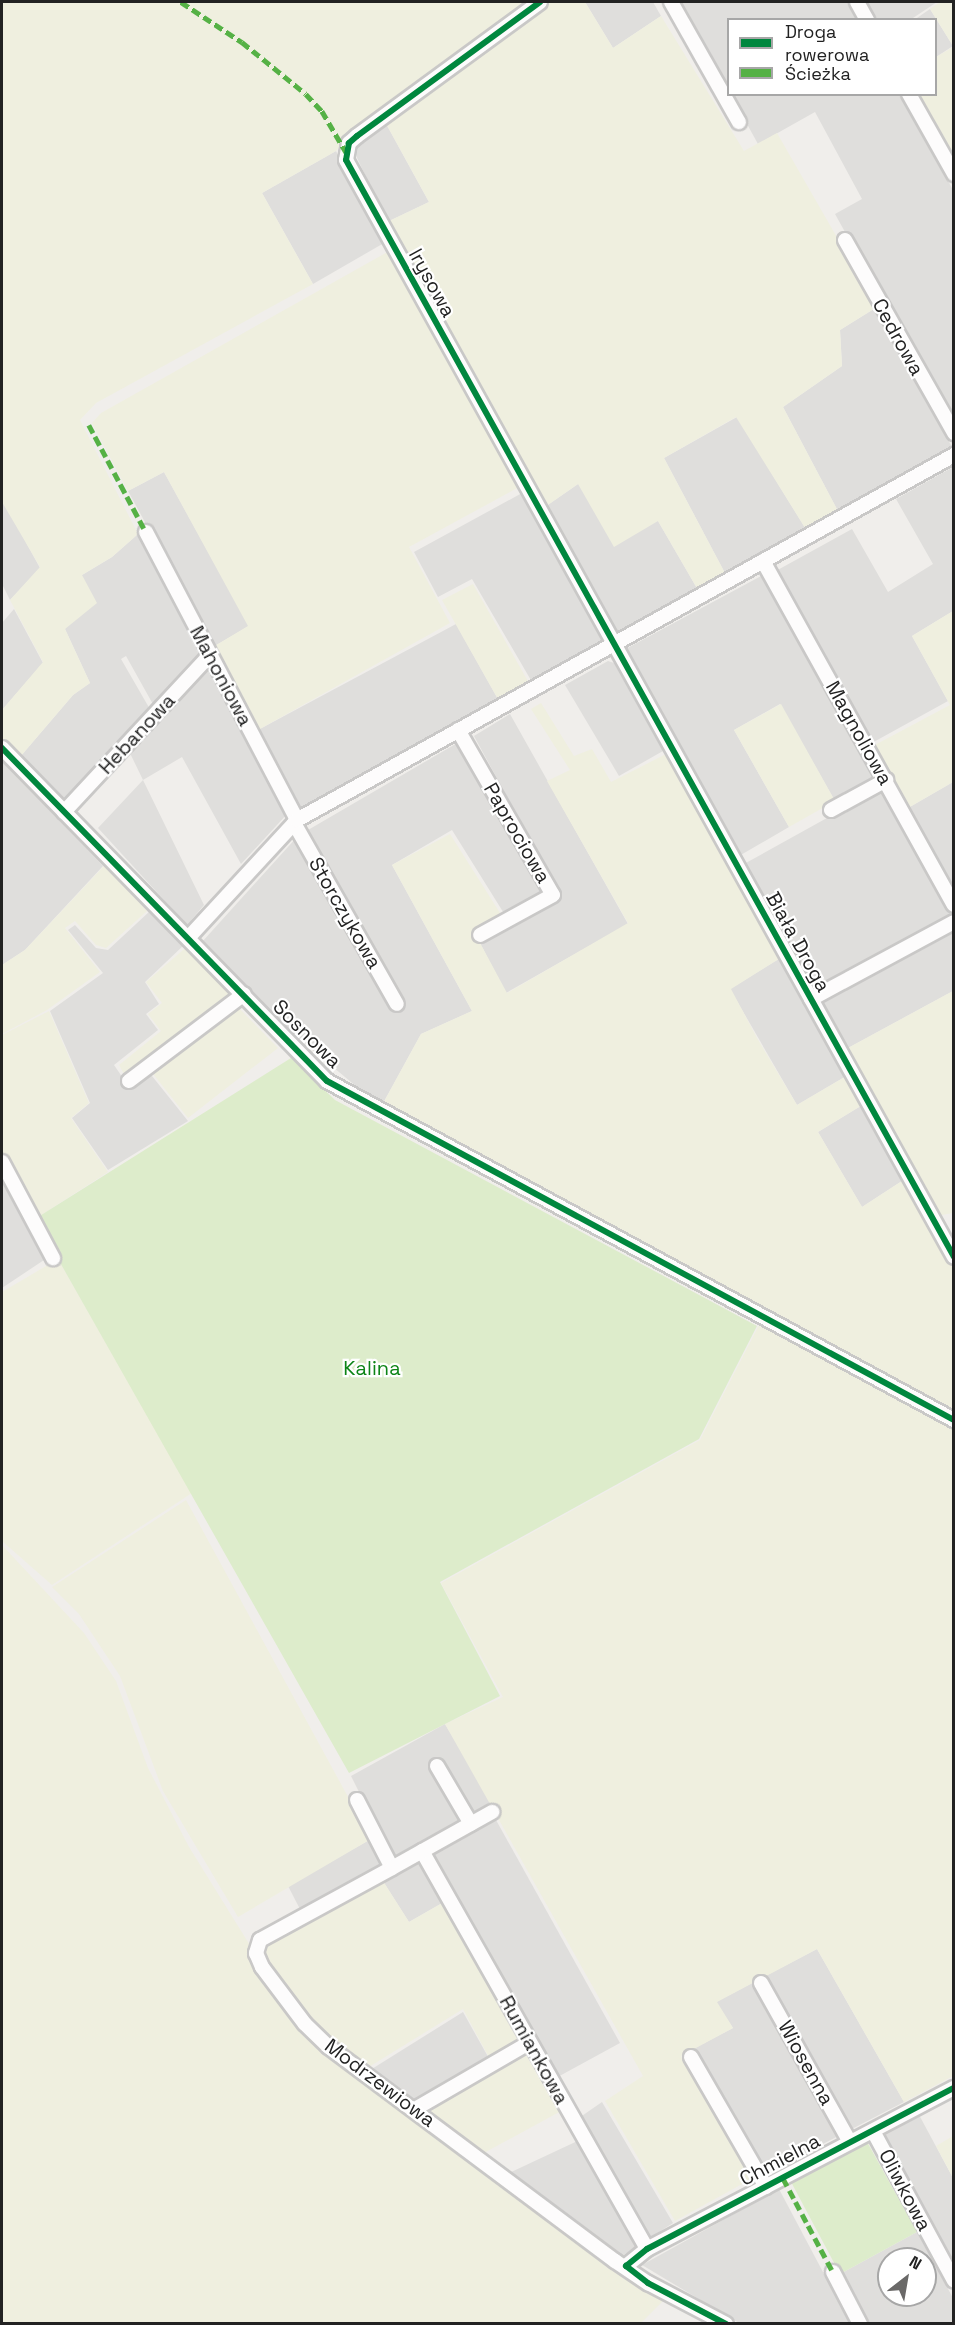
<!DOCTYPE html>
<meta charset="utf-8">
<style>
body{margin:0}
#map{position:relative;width:955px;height:2325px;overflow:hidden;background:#f0eeeb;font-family:"Space Grotesk",sans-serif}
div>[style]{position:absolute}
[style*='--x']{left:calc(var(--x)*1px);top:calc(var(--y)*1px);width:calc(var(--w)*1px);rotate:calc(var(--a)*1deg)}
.residential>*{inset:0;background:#dfdedc}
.farmland>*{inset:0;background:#efefdf}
.grass>*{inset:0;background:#ddeccb}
.roads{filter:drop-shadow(2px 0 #c9c8c7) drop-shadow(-2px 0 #c9c8c7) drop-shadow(0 2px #c9c8c7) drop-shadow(0 -2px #c9c8c7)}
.minor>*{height:14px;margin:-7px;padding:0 7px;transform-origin:7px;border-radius:7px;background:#fdfcfc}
.quiet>*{height:4.5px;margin-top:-2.25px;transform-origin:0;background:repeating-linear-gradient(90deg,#55b145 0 9px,transparent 0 13.5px)}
.cycleway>*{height:6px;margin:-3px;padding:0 3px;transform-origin:3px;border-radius:3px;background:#00873e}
span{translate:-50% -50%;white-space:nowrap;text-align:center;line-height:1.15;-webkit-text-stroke:4.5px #fff;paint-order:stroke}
.street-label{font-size:20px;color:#222}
.park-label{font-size:20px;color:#0c8416}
.frame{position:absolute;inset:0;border:3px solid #222;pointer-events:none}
.legend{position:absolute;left:727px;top:18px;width:210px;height:78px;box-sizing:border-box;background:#fff;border:2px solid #a7a7a7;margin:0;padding:8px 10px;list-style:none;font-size:18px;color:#222}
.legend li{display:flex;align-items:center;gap:12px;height:30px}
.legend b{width:30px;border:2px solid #a7a7a7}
.north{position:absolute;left:877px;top:2247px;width:60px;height:60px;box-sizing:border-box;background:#fff;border:2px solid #a7a7a7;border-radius:50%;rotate:31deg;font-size:16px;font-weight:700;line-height:24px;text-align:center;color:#222}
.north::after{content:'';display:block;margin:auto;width:21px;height:27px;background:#6a6968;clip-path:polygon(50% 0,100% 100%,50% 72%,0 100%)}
</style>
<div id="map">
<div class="residential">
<div style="clip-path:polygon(585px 2px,653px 2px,661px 16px,613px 48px)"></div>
<div style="clip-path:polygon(680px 2px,848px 2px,858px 19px,728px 20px,728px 91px)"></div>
<div style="clip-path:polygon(863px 2px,937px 2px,910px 20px,873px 19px)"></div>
<div style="clip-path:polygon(930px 9px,953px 46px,936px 57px,936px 20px,914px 20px)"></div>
<div style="clip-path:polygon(731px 95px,900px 95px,953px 190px,953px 426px,835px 214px,862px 199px,815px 112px,758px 144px)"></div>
<div style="clip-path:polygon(384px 120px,429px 202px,387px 222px,352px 147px)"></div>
<div style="clip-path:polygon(336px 151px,384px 243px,313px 284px,262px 193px)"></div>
<div style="clip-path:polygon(877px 307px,953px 449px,839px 513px,783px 407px,842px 366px,840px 330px)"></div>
<div style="clip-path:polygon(737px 417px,807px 531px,726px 575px,664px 458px)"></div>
<div style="clip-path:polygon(953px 467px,953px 611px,912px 636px,948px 701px,870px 744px,774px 572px,852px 529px,888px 592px,933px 564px,896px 499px)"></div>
<div style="clip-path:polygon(164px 472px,249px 626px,213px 647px,128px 491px)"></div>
<div style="clip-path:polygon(578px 484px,658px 521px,698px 590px,614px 637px,542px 509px)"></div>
<div style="clip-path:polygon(522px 493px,608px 640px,532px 682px,472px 579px,438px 597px,414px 552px)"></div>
<div style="clip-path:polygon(3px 500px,40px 568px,10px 600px,2px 584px)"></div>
<div style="clip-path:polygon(138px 534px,288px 813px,241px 864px,182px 757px,143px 780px,204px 905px,187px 925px,98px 828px,143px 780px,128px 749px,159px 715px,126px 656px,121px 659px,151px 711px,65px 805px,20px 757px,73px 695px,90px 683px,65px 629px,82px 575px,112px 557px)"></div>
<div style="clip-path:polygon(763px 575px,876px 778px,835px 801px,780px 704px,734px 730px,789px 827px,739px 856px,620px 652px)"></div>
<div style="clip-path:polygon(14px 609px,43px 663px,2px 710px,2px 623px)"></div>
<div style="clip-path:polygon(456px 624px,499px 701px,301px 808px,258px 730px)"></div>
<div style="clip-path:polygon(608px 661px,614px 663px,663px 751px,619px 776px,565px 685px)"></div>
<div style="clip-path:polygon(510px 714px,628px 924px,506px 993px,480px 943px,561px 896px,474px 736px)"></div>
<div style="clip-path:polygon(459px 742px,546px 892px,505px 915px,452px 830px,392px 865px,472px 1011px,421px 1034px,381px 1107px,285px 1027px,202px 942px,297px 837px,394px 1012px,405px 1007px,308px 830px)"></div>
<div style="clip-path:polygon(2px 760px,103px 866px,25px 950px,2px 965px)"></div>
<div style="clip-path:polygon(953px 782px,953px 887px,908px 808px)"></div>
<div style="clip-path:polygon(881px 788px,951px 915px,814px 988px,744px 864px)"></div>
<div style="clip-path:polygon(150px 911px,184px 945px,145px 982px,159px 1004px,146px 1014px,158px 1030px,114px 1065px,125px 1081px,144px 1066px,188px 1121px,108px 1170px,72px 1118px,90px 1103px,50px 1011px,103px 973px,68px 930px,75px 925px,96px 948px,108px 950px)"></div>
<div style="clip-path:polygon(953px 931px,953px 991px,848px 1048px,824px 1007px,824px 1001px)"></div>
<div style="clip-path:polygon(782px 957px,848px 1075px,797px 1105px,730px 989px)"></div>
<div style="clip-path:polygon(864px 1104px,905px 1179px,862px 1207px,818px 1132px)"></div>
<div style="clip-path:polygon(2px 1172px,47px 1258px,2px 1288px)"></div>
<div style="clip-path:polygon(445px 1724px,493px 1805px,396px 1866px,351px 1776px)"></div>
<div style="clip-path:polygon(496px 1820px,620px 2043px,554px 2079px,426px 1856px)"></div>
<div style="clip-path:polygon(371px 1839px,385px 1867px,301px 1911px,288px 1886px)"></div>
<div style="clip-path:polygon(419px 1859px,444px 1902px,409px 1922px,381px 1878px)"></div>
<div style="clip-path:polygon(817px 1949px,904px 2102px,763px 2175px,693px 2049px,733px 2028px,716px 2002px)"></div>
<div style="clip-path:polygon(463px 2012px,491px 2062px,414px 2103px,367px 2072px)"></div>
<div style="clip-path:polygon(602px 2102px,673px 2223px,617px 2259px,507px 2174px,586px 2137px,576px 2120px)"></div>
<div style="clip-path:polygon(918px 2113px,953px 2178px,953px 2266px,879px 2132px)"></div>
<div style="clip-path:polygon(779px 2189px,850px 2323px,739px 2323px,642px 2265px)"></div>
<div style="clip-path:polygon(evenodd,917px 2232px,953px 2298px,953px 2323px,866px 2323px,840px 2274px,917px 2232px,889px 2259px,925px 2259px,925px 2295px,889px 2295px,889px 2259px)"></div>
</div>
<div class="farmland">
<div style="clip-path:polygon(2px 2px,529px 2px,345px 140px,336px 151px,262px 193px,313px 284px,96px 403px,80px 420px,138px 534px,112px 557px,82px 575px,97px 603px,65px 629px,90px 683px,73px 695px,20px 757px,2px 739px,2px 710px,43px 662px,10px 600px,40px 567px,2px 502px)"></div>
<div style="clip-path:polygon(549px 2px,585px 2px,613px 48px,661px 16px,744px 151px,777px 133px,877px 307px,840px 330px,842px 366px,783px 407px,839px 513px,807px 531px,736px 417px,664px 458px,726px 575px,698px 590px,658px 521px,614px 547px,578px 484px,542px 509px,387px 222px,429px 202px,384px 120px)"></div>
<div style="clip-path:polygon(940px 2px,953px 2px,953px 46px,930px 9px)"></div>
<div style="clip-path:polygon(953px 47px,953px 156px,951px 157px,917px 95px,936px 94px,936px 57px)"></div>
<div style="clip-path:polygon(391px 250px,521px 486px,409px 547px,450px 623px,258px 730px,213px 647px,248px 626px,164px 472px,128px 491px,92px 423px,101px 413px)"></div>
<div style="clip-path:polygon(473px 584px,529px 683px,499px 701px,442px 600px)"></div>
<div style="clip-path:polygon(953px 611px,953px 782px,908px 808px,873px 746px,950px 705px,912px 636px)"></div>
<div style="clip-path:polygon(541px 703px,574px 756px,592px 749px,611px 782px,668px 753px,782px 957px,731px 989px,757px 1038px,797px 1105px,848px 1075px,864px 1104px,818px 1132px,862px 1207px,905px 1179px,953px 1268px,953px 1414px,381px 1107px,421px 1034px,472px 1011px,392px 865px,450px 834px,502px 916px,473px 930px,507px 993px,628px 923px,547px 781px,570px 770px,531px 709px)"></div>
<div style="clip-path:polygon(781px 704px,835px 801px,789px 827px,734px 730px)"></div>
<div style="clip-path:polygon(104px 866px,147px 911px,106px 948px,96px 945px,75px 921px,65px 928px,100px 972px,47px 1010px,2px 1034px,2px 965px,25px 950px)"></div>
<div style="clip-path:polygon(190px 944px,242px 998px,234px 1003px,278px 1048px,188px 1118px,146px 1065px,125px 1076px,119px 1065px,161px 1031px,148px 1014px,162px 1003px,146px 982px)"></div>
<div style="clip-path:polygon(953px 991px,953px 1213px,936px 1216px,848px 1048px)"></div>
<div style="clip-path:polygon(49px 1011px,89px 1103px,71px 1118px,108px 1172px,35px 1219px,2px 1157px,2px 1035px)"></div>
<div style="clip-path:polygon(58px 1259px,192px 1493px,52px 1585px,2px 1541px,2px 1292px)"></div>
<div style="clip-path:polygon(760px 1323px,953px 1427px,953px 2076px,904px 2102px,817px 1949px,717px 2002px,733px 2028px,681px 2056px,753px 2178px,675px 2221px,605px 2101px,643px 2076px,445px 1724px,503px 1697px,441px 1583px,700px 1440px)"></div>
<div style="clip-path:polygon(186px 1500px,371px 1839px,238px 1917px,163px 1791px,120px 1676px,79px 1614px,52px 1587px)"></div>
<div style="clip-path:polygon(2px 1545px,84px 1633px,116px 1681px,148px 1768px,189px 1847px,297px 2021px,669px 2295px,641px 2323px,2px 2323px)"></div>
<div style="clip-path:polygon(381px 1878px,409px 1922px,444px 1902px,524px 2043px,492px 2063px,463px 2009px,364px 2070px,324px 2040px,263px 1964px,261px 1952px,270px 1939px)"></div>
<div style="clip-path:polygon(527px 2048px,563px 2110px,482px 2154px,420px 2109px)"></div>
<div style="clip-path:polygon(953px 2136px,953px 2178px,936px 2146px)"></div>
</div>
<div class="grass">
<div style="clip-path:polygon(291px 1058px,335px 1100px,757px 1326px,699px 1439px,440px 1582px,500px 1696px,349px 1773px,58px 1259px,38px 1217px)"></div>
<div style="clip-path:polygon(866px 2140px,917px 2232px,840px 2274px,790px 2180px)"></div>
</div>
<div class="roads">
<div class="minor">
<div style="--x:540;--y:2;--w:227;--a:143.8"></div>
<div style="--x:357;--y:136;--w:11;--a:139"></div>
<div style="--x:349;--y:143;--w:17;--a:100"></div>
<div style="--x:346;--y:160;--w:1254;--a:61"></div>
<div style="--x:671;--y:2;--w:138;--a:60.5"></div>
<div style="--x:857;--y:2;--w:21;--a:61"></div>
<div style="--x:909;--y:94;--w:92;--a:60.6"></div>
<div style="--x:845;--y:240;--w:222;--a:60.5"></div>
<div style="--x:146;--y:532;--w:325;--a:62.3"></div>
<div style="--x:763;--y:561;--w:393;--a:61"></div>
<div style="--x:458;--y:730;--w:190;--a:60.1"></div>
<div style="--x:553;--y:895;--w:83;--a:151.3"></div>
<div style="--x:2;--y:748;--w:465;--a:45.7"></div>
<div style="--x:327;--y:1081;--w:713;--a:28.4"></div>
<div style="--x:831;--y:810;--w:63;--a:-28.6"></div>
<div style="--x:64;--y:812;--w:214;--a:-47.1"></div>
<div style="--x:294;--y:823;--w:208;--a:60.4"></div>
<div style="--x:189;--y:937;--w:159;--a:-47.3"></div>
<div style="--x:297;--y:820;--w:752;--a:-29.05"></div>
<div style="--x:811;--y:999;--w:162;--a:-28.3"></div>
<div style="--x:129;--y:1081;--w:144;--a:-37.1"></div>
<div style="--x:2;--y:1162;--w:109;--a:62"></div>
<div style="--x:437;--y:1766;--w:67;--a:59.6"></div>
<div style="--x:357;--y:1800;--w:76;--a:62.8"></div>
<div style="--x:392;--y:1868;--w:150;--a:151.4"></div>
<div style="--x:260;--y:1940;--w:14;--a:107"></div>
<div style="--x:256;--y:1953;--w:15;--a:67"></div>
<div style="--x:262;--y:1967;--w:71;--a:53"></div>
<div style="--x:305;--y:2024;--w:33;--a:44"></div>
<div style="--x:329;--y:2047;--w:357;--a:36.8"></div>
<div style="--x:615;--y:2261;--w:40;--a:34"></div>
<div style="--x:648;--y:2283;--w:88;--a:27.7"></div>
<div style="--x:422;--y:1851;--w:457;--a:60.5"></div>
<div style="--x:392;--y:1868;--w:115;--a:-29.2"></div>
<div style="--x:761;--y:1983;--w:182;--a:60.8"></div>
<div style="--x:691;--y:2057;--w:150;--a:60"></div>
<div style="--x:415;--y:2109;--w:132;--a:-30.1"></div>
<div style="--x:873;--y:2131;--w:170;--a:61.6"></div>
<div style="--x:626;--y:2266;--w:27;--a:-39"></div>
<div style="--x:647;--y:2249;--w:347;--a:-27.7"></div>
<div style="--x:833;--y:2272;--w:59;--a:62.6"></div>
</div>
</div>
<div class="quiet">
<div style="--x:181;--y:2;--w:73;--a:33.3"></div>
<div style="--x:242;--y:42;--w:82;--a:39.1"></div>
<div style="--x:306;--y:94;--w:23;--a:47"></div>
<div style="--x:322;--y:111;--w:48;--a:59.7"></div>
<div style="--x:89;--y:425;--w:121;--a:62"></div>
<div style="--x:783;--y:2178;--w:106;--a:62"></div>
</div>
<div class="cycleway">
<div style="--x:540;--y:2;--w:227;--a:143.8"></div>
<div style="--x:357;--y:136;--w:11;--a:139"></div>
<div style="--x:349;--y:143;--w:17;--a:100"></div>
<div style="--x:346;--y:160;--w:1254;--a:61"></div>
<div style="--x:2;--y:748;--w:465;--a:45.7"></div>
<div style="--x:327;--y:1081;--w:713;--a:28.4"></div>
<div style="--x:726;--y:2324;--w:88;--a:-152.3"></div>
<div style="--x:648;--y:2283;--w:28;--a:-142"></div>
<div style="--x:626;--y:2266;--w:27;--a:-39"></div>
<div style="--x:647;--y:2249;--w:347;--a:-27.7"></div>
</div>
<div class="street-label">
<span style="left:432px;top:283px;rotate:61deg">Irysowa</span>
<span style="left:898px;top:337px;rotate:61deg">Cedrowa</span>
<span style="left:221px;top:676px;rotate:62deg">Mahoniowa</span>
<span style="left:859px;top:733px;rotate:61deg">Magnoliowa</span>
<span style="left:137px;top:734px;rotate:-47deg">Hebanowa</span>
<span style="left:517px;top:833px;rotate:60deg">Paprociowa</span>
<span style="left:345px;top:913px;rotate:60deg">Storczykowa</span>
<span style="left:798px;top:942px;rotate:61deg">Biała Droga</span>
<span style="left:307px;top:1034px;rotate:45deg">Sosnowa</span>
<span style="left:534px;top:2050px;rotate:61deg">Rumiankowa</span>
<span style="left:806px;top:2063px;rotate:61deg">Wiosenna</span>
<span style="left:380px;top:2083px;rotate:37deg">Modrzewiowa</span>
<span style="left:780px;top:2160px;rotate:-28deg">Chmielna</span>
<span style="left:905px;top:2190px;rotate:62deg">Oliwkowa</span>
</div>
<div class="park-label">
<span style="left:372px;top:1368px">Kalina</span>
</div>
<div class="frame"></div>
<ul class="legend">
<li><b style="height:8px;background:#00873e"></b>Droga rowerowa</li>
<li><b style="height:8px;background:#55b145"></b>Ścieżka</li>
</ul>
<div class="north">N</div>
</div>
